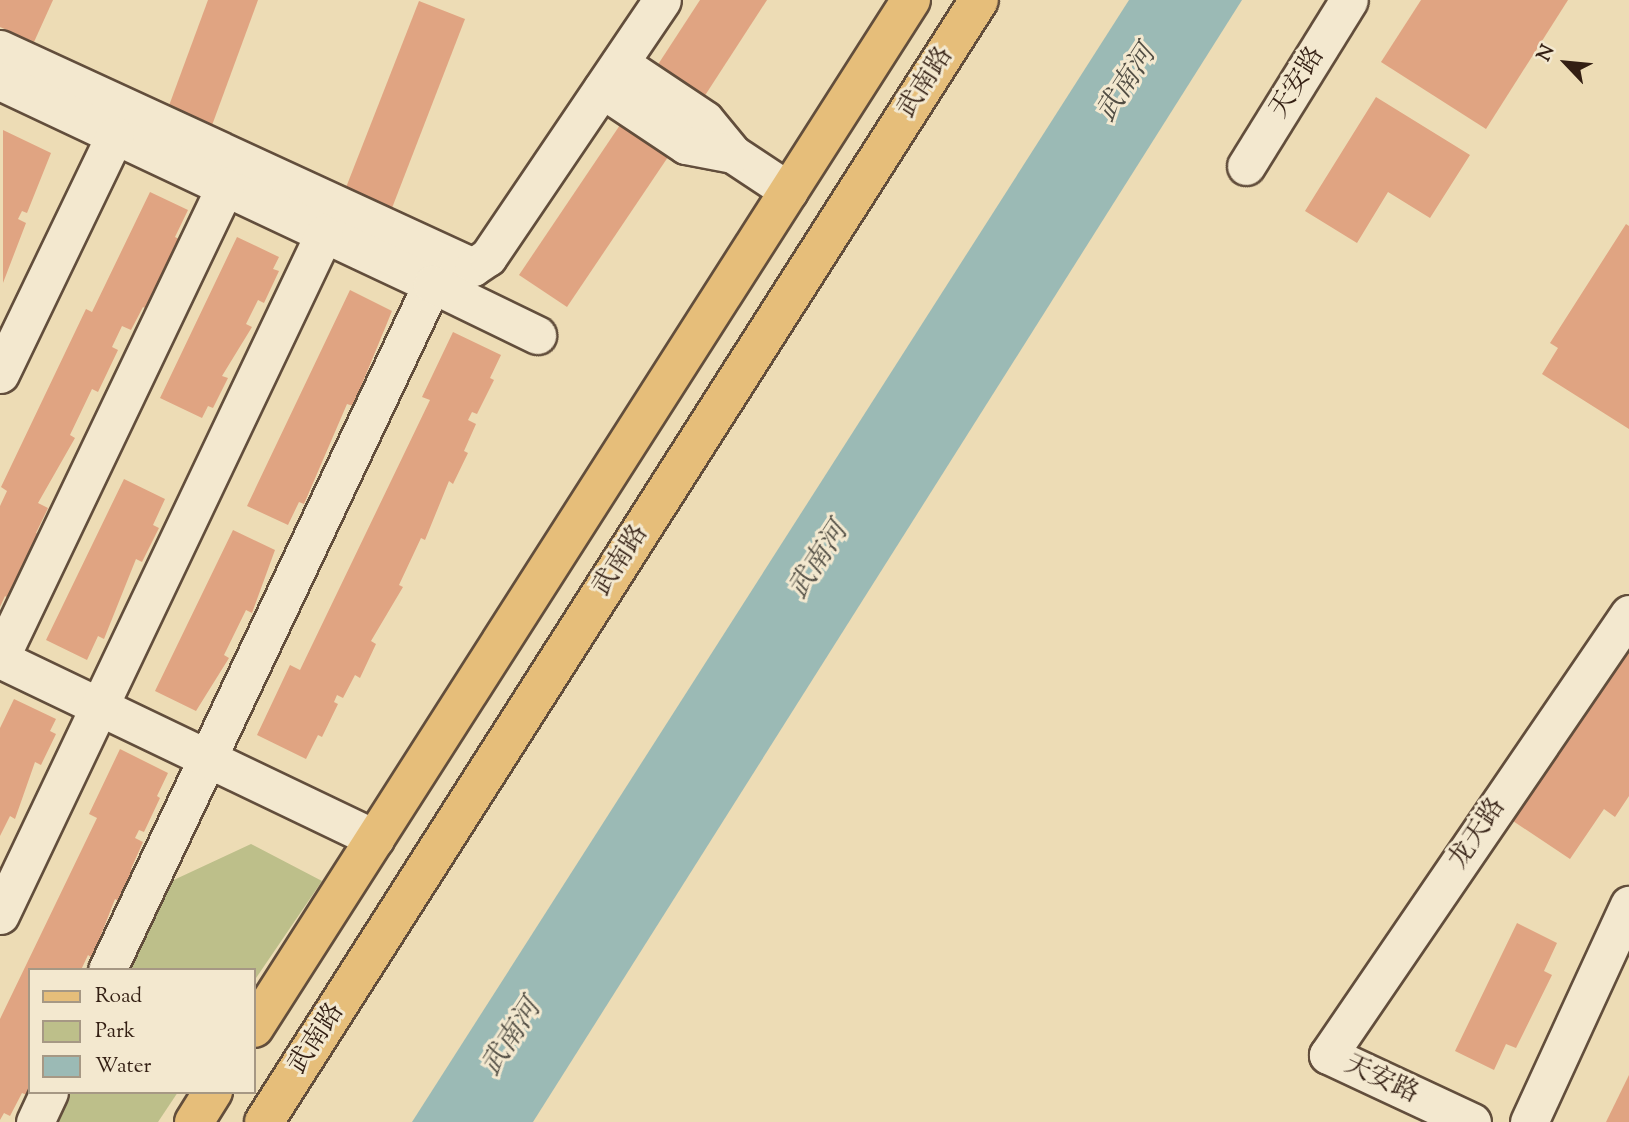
<!DOCTYPE html>
<meta charset="utf-8">
<style>
body{margin:0}
#map{position:relative;width:1629px;height:1122px;overflow:hidden;background:#eddcb5;font-family:"Sorts Mill Goudy","Noto Serif SC",serif}
div>[style]{position:absolute}
[style*='--x']{left:calc(var(--x)*1px);top:calc(var(--y)*1px);width:calc(var(--w)*1px);rotate:calc(var(--a)*1deg)}
.green>*{inset:0;background:#bdbf8a}
.water>*{inset:0;background:#9bbab5}
.building>*{inset:0;background:#e0a482}
.roads{filter:drop-shadow(2px 0 #624e3c) drop-shadow(-2px 0 #624e3c) drop-shadow(0 2px #624e3c) drop-shadow(0 -2px #624e3c)}
.minor>*{height:37px;margin:-18.5px;padding:0 18.5px;transform-origin:18.5px;border-radius:18.5px;background:#f3e8cf}
.major>*{height:38px;margin:-19px;padding:0 19px;transform-origin:19px;border-radius:19px;background:#e6be7a}
span{translate:-50% -50%;white-space:nowrap;text-align:center;line-height:1.15;-webkit-text-stroke:6px #f3e8cf;paint-order:stroke}
.street-label{font-size:26px;color:#331f13}
.water-label{font-size:28px;color:#524e44;font-style:italic}
.legend{position:absolute;left:28px;top:968px;width:228px;height:126px;box-sizing:border-box;background:#f3e8cf;border:2px solid #a69884;margin:0;padding:9px 12px;list-style:none;font-size:21px;color:#331f13}
.legend li{display:flex;align-items:center;gap:14px;height:35px}
.legend b{width:35px;border:2px solid #a69884}
.north{position:absolute;left:1531px;top:28px;width:70px;height:70px;-webkit-text-stroke:5px #f3e8cf;paint-order:stroke;rotate:296deg;font-size:19px;font-weight:700;line-height:28px;text-align:center;color:#331f13}
.north::after{content:'';display:block;margin:auto;width:24px;height:32px;background:#331f13;clip-path:polygon(50% 0,100% 100%,50% 72%,0 100%)}
</style>
<div id="map">
<div class="green">
<div style="clip-path:polygon(251px 844px,322px 881px,254px 981px,254px 970px,123px 970px,163px 885px)"></div>
<div style="clip-path:polygon(64px 1092px,178px 1092px,158px 1122px,50px 1122px)"></div>
</div>
<div class="water">
<div style="clip-path:polygon(1129px 0,1242px 0,533px 1122px,412px 1122px)"></div>
</div>
<div class="building">
<div style="clip-path:polygon(0 0,53px 0,34px 42px,0 27px)"></div>
<div style="clip-path:polygon(208px 0,258px 0,211px 128px,167px 111px)"></div>
<div style="clip-path:polygon(700px 0,767px 0,704px 97px,657px 66px)"></div>
<div style="clip-path:polygon(1421px 0,1568px 0,1486px 129px,1381px 62px)"></div>
<div style="clip-path:polygon(419px 1px,465px 19px,392px 208px,345px 190px)"></div>
<div style="clip-path:polygon(1376px 97px,1470px 155px,1430px 218px,1388px 192px,1357px 243px,1305px 211px)"></div>
<div style="clip-path:polygon(620px 125px,668px 157px,567px 307px,519px 275px)"></div>
<div style="clip-path:polygon(3px 130px,51px 153px,27px 213px,22px 211px,18px 219px,26px 223px,3px 283px)"></div>
<div style="clip-path:polygon(150px 192px,188px 210px,175px 237px,181px 240px,147px 309px,143px 307px,131px 330px,122px 326px,112px 347px,118px 350px,98px 392px,92px 389px,70px 435px,75px 438px,38px 503px,48px 508px,36px 533px,42px 536px,11px 600px,5px 596px,0 607px,0 506px,7px 491px,1px 487px,86px 309px,92px 312px)"></div>
<div style="clip-path:polygon(1626px 224px,1629px 226px,1629px 429px,1542px 374px,1558px 348px,1550px 343px)"></div>
<div style="clip-path:polygon(237px 237px,279px 257px,273px 269px,279px 271px,264px 303px,258px 300px,246px 324px,252px 327px,222px 376px,228px 378px,213px 408px,208px 406px,202px 418px,160px 398px)"></div>
<div style="clip-path:polygon(350px 290px,392px 311px,353px 406px,347px 404px,304px 504px,299px 502px,288px 525px,247px 506px)"></div>
<div style="clip-path:polygon(453px 332px,501px 355px,490px 378px,494px 380px,477px 414px,472px 412px,468px 420px,476px 424px,464px 451px,468px 453px,453px 484px,449px 481px,425px 540px,421px 538px,399px 585px,403px 587px,371px 641px,376px 644px,360px 678px,355px 675px,343px 698px,337px 695px,334px 702px,338px 704px,322px 737px,318px 735px,306px 759px,257px 735px,290px 665px,300px 670px,430px 400px,422px 397px)"></div>
<div style="clip-path:polygon(124px 479px,165px 499px,153px 525px,159px 528px,142px 562px,136px 559px,104px 639px,98px 636px,87px 660px,46px 640px)"></div>
<div style="clip-path:polygon(233px 530px,275px 550px,252px 613px,246px 610px,224px 655px,229px 658px,196px 711px,155px 691px)"></div>
<div style="clip-path:polygon(1629px 649px,1629px 796px,1615px 817px,1604px 809px,1570px 859px,1513px 821px)"></div>
<div style="clip-path:polygon(14px 699px,56px 719px,50px 731px,56px 734px,41px 765px,35px 762px,15px 819px,10px 816px,0 836px,0 728px)"></div>
<div style="clip-path:polygon(120px 749px,168px 773px,157px 796px,160px 798px,144px 832px,139px 830px,135px 838px,143px 842px,131px 869px,135px 871px,121px 902px,115px 899px,92px 958px,88px 955px,81px 970px,30px 970px,30px 1089px,27px 1095px,22px 1093px,10px 1116px,4px 1113px,0 1120px,0 1019px,97px 818px,89px 814px)"></div>
<div style="clip-path:polygon(1517px 923px,1557px 943px,1544px 971px,1552px 975px,1516px 1048px,1506px 1044px,1494px 1070px,1455px 1051px)"></div>
<div style="clip-path:polygon(1629px 1075px,1629px 1122px,1606px 1122px)"></div>
</div>
<div class="roads">
<div class="minor">
<div style="--x:0;--y:49;--w:521;--a:24.74"></div>
<div style="--x:473;--y:267;--w:18;--a:-34"></div>
<div style="--x:488;--y:257;--w:310;--a:-55.9"></div>
<div style="--x:620;--y:63;--w:102;--a:33.8"></div>
<div style="--x:705;--y:120;--w:44;--a:50.5"></div>
<div style="--x:733;--y:154;--w:67;--a:33.5"></div>
<div style="--x:0;--y:81;--w:477;--a:25.2"></div>
<div style="--x:432;--y:284;--w:759;--a:115.35"></div>
<div style="--x:602;--y:89;--w:101;--a:33.7"></div>
<div style="--x:686;--y:145;--w:48;--a:10.8"></div>
<div style="--x:1246;--y:166;--w:195;--a:-58.2"></div>
<div style="--x:432;--y:284;--w:117;--a:25.9"></div>
<div style="--x:0;--y:374;--w:265;--a:-64.3"></div>
<div style="--x:0;--y:658;--w:522;--a:-64.47"></div>
<div style="--x:0;--y:659;--w:416;--a:25.6"></div>
<div style="--x:0;--y:915;--w:754;--a:-64.56"></div>
<div style="--x:35;--y:1122;--w:33;--a:-65"></div>
<div style="--x:1472;--y:1122;--w:159;--a:-155"></div>
<div style="--x:1328;--y:1055;--w:534;--a:-55.68"></div>
<div style="--x:1529;--y:1122;--w:239;--a:-65.3"></div>
</div>
<div class="major">
<div style="--x:254;--y:1028;--w:1220;--a:-57.42"></div>
<div style="--x:194;--y:1122;--w:36;--a:-58"></div>
<div style="--x:264;--y:1122;--w:1330;--a:-57.49"></div>
</div>
</div>
<div class="street-label">
<span style="left:926px;top:83px;rotate:-57deg">武南路</span>
<span style="left:1298px;top:83px;rotate:-58deg">天安路</span>
<span style="left:621px;top:561px;rotate:-57deg">武南路</span>
<span style="left:1478px;top:834px;rotate:-56deg">龙天路</span>
<span style="left:317px;top:1039px;rotate:-57deg">武南路</span>
<span style="left:1381px;top:1080px;rotate:25deg">天安路</span>
</div>
<div class="water-label">
<span style="left:1127px;top:84px;rotate:-57deg">武南河</span>
<span style="left:819px;top:561px;rotate:-57deg">武南河</span>
<span style="left:512px;top:1038px;rotate:-57deg">武南河</span>
</div>
<ul class="legend">
<li><b style="height:9px;background:#e6be7a"></b>Road</li>
<li><b style="height:19px;background:#bdbf8a"></b>Park</li>
<li><b style="height:19px;background:#9bbab5"></b>Water</li>
</ul>
<div class="north">N</div>
</div>
